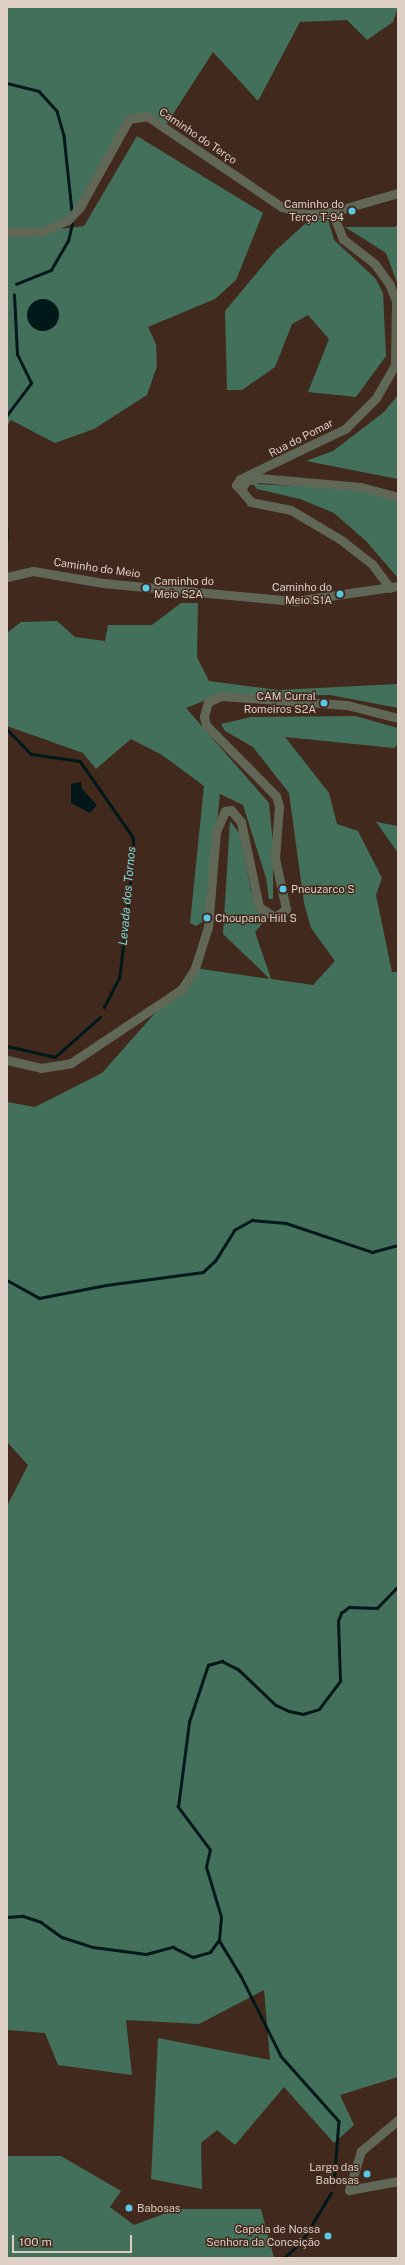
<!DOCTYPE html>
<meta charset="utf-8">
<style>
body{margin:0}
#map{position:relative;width:405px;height:2265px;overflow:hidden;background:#412a1d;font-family:"Public Sans",sans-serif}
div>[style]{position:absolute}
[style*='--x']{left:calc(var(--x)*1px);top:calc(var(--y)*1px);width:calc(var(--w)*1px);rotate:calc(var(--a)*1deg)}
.forest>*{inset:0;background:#43705a}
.water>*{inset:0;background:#001819}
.round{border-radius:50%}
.stream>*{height:2.5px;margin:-1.25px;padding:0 1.25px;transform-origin:1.25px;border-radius:1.25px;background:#001819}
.minor>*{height:9px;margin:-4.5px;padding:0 4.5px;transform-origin:4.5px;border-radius:4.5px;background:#616756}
.dots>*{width:11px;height:11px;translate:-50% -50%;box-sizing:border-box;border:2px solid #412a1d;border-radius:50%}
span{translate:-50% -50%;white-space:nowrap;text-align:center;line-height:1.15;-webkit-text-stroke:3px #412a1d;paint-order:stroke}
.street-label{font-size:11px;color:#ddcec6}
.poi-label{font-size:11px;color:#ddcec6}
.right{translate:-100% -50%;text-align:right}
.left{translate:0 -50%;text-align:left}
.water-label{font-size:12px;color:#7bdadb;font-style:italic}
.frame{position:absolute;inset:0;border:8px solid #ddcec6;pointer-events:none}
.scale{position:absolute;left:12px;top:2235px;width:120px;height:18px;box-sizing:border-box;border:2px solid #ddcec6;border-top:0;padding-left:5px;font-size:12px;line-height:14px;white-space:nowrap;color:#ddcec6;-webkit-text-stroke:3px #412a1d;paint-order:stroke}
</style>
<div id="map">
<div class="forest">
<div style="clip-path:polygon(7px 7px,398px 7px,393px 22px,367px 40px,347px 20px,300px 22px,258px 101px,213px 52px,164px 128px,147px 116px,129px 119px,80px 207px,45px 231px,84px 226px,137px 136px,263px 213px,236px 280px,215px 299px,148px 327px,156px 344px,157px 366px,147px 395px,94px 429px,55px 443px,11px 420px,7px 426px)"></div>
<div style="clip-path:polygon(327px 216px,334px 240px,376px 279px,383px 293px,386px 356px,356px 397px,308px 392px,329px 339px,308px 315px,292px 324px,275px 367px,242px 390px,227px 390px,225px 311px,275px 251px,306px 223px)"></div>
<div style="clip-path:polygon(398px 224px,398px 285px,386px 253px,345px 227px,395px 227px)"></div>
<div style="clip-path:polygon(398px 395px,398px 479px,306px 461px,333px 451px,384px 412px)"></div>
<div style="clip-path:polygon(253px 484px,360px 489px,398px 500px,398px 578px,366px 541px,334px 513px,300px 499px,257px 489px)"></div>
<div style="clip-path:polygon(181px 603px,198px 603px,197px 657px,209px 681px,278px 690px,398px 684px,398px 708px,330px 695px,211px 698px,186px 708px,269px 803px,273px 844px,273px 899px,269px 899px,266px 878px,243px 805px,220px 794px,207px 919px,196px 926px,190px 923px,204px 786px,162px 755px,131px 739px,96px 769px,83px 753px,7px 726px,7px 633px,21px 622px,57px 621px,75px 637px,105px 641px,108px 625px,152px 625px)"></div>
<div style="clip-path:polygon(355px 716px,398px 728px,398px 744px,394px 748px,285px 737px,329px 793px,337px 824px,358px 831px,382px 878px,376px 895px,392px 972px,398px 972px,398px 2077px,340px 2095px,354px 2125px,334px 2143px,284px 2087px,235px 2145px,217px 2130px,201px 2143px,202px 2189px,151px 2179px,158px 2038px,270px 2060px,264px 1990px,199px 2024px,126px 2020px,132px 2075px,58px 2065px,45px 2033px,7px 2030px,7px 1506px,28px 1465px,7px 1442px,7px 1102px,35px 1107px,102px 1073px,195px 968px,270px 979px,223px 934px,230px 821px,240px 834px,251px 891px,264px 922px,255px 932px,271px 979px,313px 985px,335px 961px,311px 928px,304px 903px,289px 793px,253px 747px,225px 731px,221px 724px,251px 717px)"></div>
<div style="clip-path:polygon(376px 822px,398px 826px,398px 853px)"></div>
<div style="clip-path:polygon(7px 2139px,8px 2156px,61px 2156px,121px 2191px,110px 2207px,134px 2225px,177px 2209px,261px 2209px,274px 2258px,7px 2258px)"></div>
</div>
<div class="water">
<div class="round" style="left:27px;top:299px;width:32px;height:32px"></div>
<div style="clip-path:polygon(81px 782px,82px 789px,97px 805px,90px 813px,71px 803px,71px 784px)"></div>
</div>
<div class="stream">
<div style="--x:7;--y:83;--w:33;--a:14"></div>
<div style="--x:39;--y:91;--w:27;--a:48"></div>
<div style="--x:57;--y:111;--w:26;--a:74"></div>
<div style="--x:64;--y:136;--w:75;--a:83.9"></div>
<div style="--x:16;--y:284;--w:38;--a:-22"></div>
<div style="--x:51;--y:270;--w:34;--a:-60"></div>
<div style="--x:68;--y:241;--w:18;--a:-77"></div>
<div style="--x:7;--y:415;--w:40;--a:-53"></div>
<div style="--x:31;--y:383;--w:32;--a:-116"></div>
<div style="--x:17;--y:354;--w:59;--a:-92.9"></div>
<div style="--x:7;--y:528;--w:11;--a:90"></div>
<div style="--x:7;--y:729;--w:35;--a:46"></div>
<div style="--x:31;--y:754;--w:49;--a:8.1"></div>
<div style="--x:80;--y:761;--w:93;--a:55.1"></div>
<div style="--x:133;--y:837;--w:15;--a:86"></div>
<div style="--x:134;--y:852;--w:126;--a:96.4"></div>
<div style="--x:120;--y:977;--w:34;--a:117"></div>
<div style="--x:7;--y:1046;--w:49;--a:12.9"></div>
<div style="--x:55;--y:1057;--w:60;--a:-41.6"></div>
<div style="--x:7;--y:1280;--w:37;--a:29"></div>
<div style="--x:39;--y:1298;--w:68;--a:-11"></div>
<div style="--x:106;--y:1285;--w:98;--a:-7.6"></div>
<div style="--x:203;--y:1272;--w:16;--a:-43"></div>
<div style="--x:215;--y:1261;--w:36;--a:-58"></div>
<div style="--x:234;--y:1230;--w:21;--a:-29"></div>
<div style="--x:252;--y:1220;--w:34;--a:5"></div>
<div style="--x:286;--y:1223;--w:91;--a:18.6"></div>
<div style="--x:372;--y:1252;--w:27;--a:-15"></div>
<div style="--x:7;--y:1917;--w:16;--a:-4"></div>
<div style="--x:23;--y:1916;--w:19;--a:18"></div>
<div style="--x:41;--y:1922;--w:26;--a:36"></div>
<div style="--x:62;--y:1937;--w:33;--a:18"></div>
<div style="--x:93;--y:1947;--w:53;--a:7.5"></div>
<div style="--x:146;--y:1954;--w:28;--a:-15"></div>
<div style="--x:173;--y:1947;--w:22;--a:27"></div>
<div style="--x:193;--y:1957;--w:18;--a:-16"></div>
<div style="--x:210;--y:1952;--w:15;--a:-53"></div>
<div style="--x:219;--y:1940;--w:23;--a:-85"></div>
<div style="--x:221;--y:1917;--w:52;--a:-106.7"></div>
<div style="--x:206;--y:1867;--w:17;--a:-77"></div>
<div style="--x:210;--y:1850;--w:54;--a:-126.7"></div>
<div style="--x:178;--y:1807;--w:86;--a:-82.6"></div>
<div style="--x:189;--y:1722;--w:60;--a:-71.6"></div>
<div style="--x:208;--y:1665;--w:15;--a:-16"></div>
<div style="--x:222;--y:1661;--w:18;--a:27"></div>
<div style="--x:238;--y:1669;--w:52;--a:43.5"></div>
<div style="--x:276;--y:1705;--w:14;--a:25"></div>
<div style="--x:289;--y:1711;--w:14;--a:12"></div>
<div style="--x:303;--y:1714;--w:17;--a:-17"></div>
<div style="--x:319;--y:1709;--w:35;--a:-53"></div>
<div style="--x:340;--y:1681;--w:60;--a:-91.9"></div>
<div style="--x:338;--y:1621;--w:9;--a:-69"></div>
<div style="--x:341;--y:1613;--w:10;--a:-37"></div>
<div style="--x:349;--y:1607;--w:28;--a:2"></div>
<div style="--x:377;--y:1608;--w:30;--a:-46"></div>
<div style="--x:219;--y:1940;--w:42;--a:58.6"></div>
<div style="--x:241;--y:1976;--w:89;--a:63.4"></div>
<div style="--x:281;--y:2056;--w:87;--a:48.3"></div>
<div style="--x:339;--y:2121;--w:63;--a:94.5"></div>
<div style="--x:284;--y:2258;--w:25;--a:-43"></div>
<div style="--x:302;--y:2241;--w:56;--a:-58.9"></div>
</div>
<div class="minor">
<div style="--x:7;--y:232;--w:35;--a:0"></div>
<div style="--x:42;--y:232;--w:29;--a:-25"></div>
<div style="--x:68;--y:220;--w:18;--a:-47"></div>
<div style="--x:80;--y:207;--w:101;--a:-60.9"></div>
<div style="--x:129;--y:119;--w:18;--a:-9"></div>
<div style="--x:147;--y:116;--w:163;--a:34"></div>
<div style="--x:282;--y:207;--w:26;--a:16"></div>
<div style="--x:307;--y:214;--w:25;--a:-5"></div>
<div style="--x:332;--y:212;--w:69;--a:-16.1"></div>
<div style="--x:241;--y:490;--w:7;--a:-135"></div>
<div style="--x:236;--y:485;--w:7;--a:-56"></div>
<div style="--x:240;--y:479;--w:116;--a:-25.5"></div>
<div style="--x:345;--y:429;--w:44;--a:-45"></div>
<div style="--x:376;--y:398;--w:38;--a:-60"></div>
<div style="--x:395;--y:365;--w:64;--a:-89.1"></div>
<div style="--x:396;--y:301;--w:17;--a:-111"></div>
<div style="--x:390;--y:285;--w:26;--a:-126"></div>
<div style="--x:375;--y:264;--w:41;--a:-142"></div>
<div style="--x:343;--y:239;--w:29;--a:-112"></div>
<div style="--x:7;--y:577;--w:27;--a:-13"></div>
<div style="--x:33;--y:571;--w:71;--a:9.7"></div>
<div style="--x:103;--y:583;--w:193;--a:5.4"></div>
<div style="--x:295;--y:601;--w:104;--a:-8.3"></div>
<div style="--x:390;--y:588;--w:30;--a:-127"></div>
<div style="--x:372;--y:564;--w:37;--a:-142"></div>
<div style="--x:343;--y:541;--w:61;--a:-149.2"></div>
<div style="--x:291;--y:510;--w:41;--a:-168.7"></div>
<div style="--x:251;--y:502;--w:16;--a:-130"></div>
<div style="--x:241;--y:490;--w:10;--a:-61"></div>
<div style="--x:246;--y:481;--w:13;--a:-13"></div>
<div style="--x:259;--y:478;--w:102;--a:5"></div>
<div style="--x:361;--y:487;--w:38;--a:15"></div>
<div style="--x:7;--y:1060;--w:35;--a:13"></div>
<div style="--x:41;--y:1068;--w:30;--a:-9"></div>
<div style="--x:71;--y:1063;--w:133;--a:-33.7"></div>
<div style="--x:182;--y:989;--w:25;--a:-58"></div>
<div style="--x:195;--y:968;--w:43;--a:-72.4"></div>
<div style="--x:208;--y:927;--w:95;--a:-85.2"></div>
<div style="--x:216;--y:832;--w:23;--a:-67"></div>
<div style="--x:225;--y:811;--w:6;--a:-9"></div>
<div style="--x:231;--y:810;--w:16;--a:50"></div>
<div style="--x:241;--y:822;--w:87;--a:78"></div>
<div style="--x:259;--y:907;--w:19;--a:32"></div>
<div style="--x:275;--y:917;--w:14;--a:-36"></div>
<div style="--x:286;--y:909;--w:52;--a:-102.2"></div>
<div style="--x:275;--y:858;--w:52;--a:-85.6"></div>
<div style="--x:279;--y:806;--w:10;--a:-107"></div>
<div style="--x:276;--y:796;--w:100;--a:-134.6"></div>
<div style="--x:206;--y:725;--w:9;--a:-103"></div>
<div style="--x:204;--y:716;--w:15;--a:-74"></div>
<div style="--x:208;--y:702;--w:14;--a:-25"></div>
<div style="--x:221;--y:696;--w:126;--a:4.1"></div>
<div style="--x:347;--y:705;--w:53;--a:14.3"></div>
<div style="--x:398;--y:2120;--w:48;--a:140"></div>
<div style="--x:361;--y:2151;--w:41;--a:107.1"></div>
<div style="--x:349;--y:2190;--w:50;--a:-10.4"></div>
</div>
<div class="dots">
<div style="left:352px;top:211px;background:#59c8e4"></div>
<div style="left:146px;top:588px;background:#59c8e4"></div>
<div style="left:340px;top:594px;background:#59c8e4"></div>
<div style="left:324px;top:703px;background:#59c8e4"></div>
<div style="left:283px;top:889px;background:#59c8e4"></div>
<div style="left:207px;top:918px;background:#59c8e4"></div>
<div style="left:367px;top:2174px;background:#59c8e4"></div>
<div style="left:129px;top:2208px;background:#59c8e4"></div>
<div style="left:328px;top:2236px;background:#59c8e4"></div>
</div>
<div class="street-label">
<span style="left:198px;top:136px;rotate:34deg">Caminho do Terço</span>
<span style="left:301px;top:438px;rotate:-27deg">Rua do Pomar</span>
<span style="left:97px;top:568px;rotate:8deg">Caminho do Meio</span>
</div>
<div class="poi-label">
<span class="right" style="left:344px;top:211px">Caminho do<br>Terço T-94</span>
<span class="left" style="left:154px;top:588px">Caminho do<br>Meio S2A</span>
<span class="right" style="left:332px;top:594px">Caminho do<br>Meio S1A</span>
<span class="right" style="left:316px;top:703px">CAM Curral<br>Romeiros S2A</span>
<span class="left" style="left:291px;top:889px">Pneuzarco S</span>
<span class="left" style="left:215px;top:918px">Choupana Hill S</span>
<span class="right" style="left:359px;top:2174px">Largo das<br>Babosas</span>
<span class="left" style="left:137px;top:2208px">Babosas</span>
<span class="right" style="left:320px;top:2236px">Capela de Nossa<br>Senhora da Conceição</span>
</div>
<div class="water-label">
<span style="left:128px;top:896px;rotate:-85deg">Levada dos Tornos</span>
</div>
<div class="frame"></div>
<div class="scale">100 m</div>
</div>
